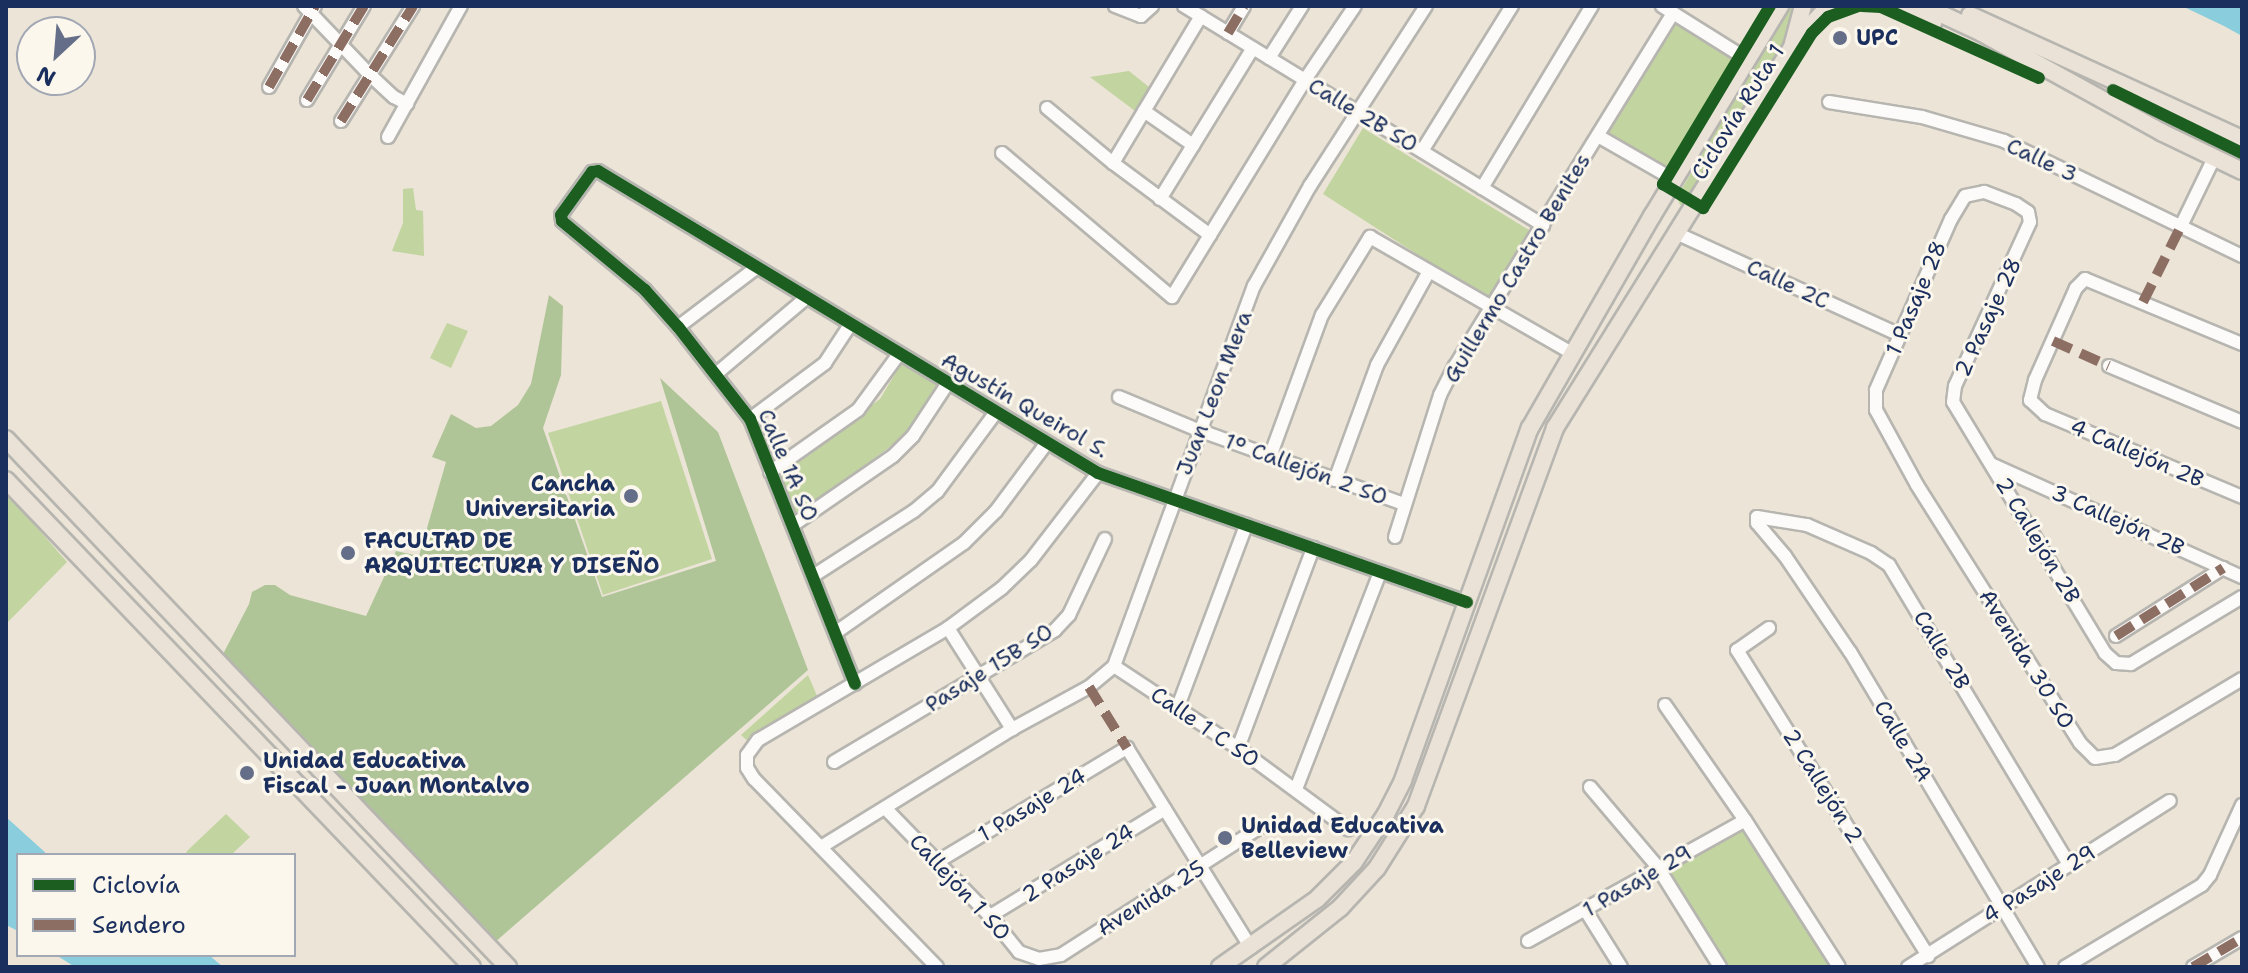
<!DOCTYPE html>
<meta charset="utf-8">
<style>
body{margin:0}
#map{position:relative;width:2248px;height:973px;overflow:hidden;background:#ebe4d7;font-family:"Shantell Sans",sans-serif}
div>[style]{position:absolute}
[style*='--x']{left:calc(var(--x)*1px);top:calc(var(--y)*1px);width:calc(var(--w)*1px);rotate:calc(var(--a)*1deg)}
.green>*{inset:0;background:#c2d49f}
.forest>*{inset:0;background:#b0c597}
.water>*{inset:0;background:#8acddd}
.roads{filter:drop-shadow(2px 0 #b7b5b0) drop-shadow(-2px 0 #b7b5b0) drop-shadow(0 2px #b7b5b0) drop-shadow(0 -2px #b7b5b0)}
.minor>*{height:12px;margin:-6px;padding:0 6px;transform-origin:6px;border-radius:6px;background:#fcfbf9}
.major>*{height:16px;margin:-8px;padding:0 8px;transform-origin:8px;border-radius:8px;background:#eae2d6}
.quiet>*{height:10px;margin-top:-5px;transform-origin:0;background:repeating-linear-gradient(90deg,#8d6e63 0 20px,transparent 0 30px)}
.cycleway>*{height:12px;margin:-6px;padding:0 6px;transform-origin:6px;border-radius:6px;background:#1b5e20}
.dots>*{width:22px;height:22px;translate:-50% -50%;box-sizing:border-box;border:4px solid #fbf7ec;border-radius:50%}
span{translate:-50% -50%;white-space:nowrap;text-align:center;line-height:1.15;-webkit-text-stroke:6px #fbf7ec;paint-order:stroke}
.poi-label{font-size:22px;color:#1b2f5e;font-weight:700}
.left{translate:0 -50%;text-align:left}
.right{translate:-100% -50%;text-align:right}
.street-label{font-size:22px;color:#1b2f5e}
.frame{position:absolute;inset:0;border:8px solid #1b2f5e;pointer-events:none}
.legend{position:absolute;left:16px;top:853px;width:280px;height:104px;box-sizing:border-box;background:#fbf7ec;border:2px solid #a1a7b3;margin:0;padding:10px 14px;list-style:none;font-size:24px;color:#1b2f5e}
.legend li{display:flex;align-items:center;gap:16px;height:40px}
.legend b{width:40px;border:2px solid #a1a7b3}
.north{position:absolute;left:16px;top:16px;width:80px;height:80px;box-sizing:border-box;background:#fbf7ec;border:2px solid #a1a7b3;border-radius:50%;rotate:206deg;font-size:22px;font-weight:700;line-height:32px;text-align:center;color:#1b2f5e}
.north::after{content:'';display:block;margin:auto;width:28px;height:36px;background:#646e88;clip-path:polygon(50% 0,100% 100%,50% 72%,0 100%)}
</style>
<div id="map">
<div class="green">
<div style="clip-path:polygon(1789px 6px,1800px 6px,1789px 39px,1685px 204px,1680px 205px,1677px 197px)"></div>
<div style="clip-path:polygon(1672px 22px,1739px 62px,1670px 171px,1605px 133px)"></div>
<div style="clip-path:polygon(1129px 71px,1154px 91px,1139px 114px,1090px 77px)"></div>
<div style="clip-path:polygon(1363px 128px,1529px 230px,1487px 299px,1323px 194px)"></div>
<div style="clip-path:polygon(413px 188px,416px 210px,423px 211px,424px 256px,392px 251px,403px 223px,403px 189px)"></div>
<div style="clip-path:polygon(447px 323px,468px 331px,451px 368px,430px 358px)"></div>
<div style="clip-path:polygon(901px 364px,940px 385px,906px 435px,796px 516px,778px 475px,880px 399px)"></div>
<div style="clip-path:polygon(661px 401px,712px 559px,603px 595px,548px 433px)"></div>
<div style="clip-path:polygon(6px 492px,67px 562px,6px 624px)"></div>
<div style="clip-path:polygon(808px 675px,818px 698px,750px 743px,741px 735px)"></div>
<div style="clip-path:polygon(226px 814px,250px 837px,231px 855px,189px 855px,186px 852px)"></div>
<div style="clip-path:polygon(1745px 820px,1836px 967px,1722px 967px,1664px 873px)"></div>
</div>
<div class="forest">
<div style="clip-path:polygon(549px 295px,563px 306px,561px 375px,543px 428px,602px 597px,716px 561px,660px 378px,718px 432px,808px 670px,494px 943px,221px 658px,249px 604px,252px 592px,265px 585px,275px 585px,290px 595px,366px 616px,396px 551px,419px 556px,446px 462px,432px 457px,451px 414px,476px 428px,491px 426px,518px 405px,531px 384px)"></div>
</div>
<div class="water">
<div style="clip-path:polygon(2182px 6px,2242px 6px,2242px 36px,2224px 26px)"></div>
<div style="clip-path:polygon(6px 817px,48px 855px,18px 855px,18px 931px,6px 925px)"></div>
<div style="clip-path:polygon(56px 955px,209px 955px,223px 967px,75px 967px)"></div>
</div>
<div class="roads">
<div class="minor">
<div style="--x:304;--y:6;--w:94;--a:46.3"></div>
<div style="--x:369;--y:74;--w:34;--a:43"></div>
<div style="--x:394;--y:97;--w:15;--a:28"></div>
<div style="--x:1115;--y:6;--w:28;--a:21"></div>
<div style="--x:1141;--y:16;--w:15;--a:-42"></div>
<div style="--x:1184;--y:6;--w:421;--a:31.4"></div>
<div style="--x:1662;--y:6;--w:102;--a:32.1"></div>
<div style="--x:1228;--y:33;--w:31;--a:-59"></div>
<div style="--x:1269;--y:58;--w:62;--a:-57.6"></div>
<div style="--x:269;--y:87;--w:93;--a:-60.4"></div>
<div style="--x:307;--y:100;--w:110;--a:-58.8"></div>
<div style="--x:1829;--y:102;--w:94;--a:9.2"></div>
<div style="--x:1922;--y:117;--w:85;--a:16.3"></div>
<div style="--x:2004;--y:141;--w:264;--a:25.8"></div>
<div style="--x:1047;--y:108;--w:86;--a:39.8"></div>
<div style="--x:1113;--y:163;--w:121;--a:36.6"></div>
<div style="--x:1144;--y:111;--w:60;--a:34.8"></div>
<div style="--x:341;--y:121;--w:136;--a:-57.9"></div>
<div style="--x:1598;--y:136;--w:76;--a:29.9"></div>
<div style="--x:388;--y:137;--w:150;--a:-60.9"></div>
<div style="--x:1422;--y:151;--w:171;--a:-58.2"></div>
<div style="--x:1002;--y:153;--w:223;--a:40.3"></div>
<div style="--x:1172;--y:297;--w:255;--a:-58.5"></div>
<div style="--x:1305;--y:80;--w:89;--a:-56"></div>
<div style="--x:1113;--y:163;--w:171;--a:-59.1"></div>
<div style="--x:1482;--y:188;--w:213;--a:-58.9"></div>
<div style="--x:1160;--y:199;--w:177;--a:-58.4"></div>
<div style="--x:2181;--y:226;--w:76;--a:-64.1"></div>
<div style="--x:1676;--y:233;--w:246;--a:24.5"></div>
<div style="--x:678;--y:327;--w:98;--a:-37.1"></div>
<div style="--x:2242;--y:344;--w:170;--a:-157.5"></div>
<div style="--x:2085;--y:279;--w:13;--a:135"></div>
<div style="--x:2076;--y:288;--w:101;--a:114"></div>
<div style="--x:2035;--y:380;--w:21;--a:104"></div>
<div style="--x:2030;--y:400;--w:21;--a:43"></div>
<div style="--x:2045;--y:414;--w:214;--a:22.8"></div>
<div style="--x:2109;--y:366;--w:144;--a:22.8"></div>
<div style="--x:716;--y:374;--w:118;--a:-40.2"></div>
<div style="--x:1119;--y:397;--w:86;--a:22.7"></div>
<div style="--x:1198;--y:430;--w:219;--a:19.8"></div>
<div style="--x:750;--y:419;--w:94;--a:-36.7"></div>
<div style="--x:825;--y:363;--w:45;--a:-56.7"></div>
<div style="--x:1271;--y:454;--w:148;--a:-69.9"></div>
<div style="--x:1322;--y:315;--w:92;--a:-58.4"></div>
<div style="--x:1370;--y:237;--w:233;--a:29.9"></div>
<div style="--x:1993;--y:465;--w:273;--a:24.2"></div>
<div style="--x:770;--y:472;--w:108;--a:-35.2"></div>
<div style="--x:858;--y:410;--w:69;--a:-53.8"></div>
<div style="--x:1335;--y:480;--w:122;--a:-69.9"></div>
<div style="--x:1377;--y:365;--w:107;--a:-61"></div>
<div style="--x:793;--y:525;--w:121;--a:-34.6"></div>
<div style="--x:893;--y:456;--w:28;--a:-45"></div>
<div style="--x:913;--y:436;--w:64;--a:-56.6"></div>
<div style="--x:1395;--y:537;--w:149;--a:-72.4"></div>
<div style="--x:1440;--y:395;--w:33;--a:-63"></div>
<div style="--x:1455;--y:366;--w:415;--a:-58.3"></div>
<div style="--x:813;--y:576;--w:120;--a:-32.8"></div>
<div style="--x:914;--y:511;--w:30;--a:-40"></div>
<div style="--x:937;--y:492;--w:99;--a:-53.6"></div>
<div style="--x:2242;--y:597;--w:130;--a:148.9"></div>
<div style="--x:2131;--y:664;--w:15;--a:-176"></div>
<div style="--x:2116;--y:663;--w:15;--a:-138"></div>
<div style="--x:2105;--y:653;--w:293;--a:-121.2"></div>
<div style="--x:1953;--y:402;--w:16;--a:-83"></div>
<div style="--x:1955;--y:386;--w:180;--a:-65.4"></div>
<div style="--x:2030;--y:222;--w:10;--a:-101"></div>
<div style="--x:2028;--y:212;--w:14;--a:-146"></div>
<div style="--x:2016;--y:204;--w:34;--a:-159"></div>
<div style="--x:1984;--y:192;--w:19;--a:168"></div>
<div style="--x:1965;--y:196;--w:27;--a:121"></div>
<div style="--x:1951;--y:219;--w:187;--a:113.7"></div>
<div style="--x:1876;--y:390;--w:20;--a:90"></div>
<div style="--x:1876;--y:410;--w:85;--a:61.3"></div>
<div style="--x:1917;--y:485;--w:305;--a:57.7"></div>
<div style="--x:2080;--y:743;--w:21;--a:45"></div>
<div style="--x:2095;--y:758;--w:20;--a:-9"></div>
<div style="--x:2115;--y:755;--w:148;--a:-30.9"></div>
<div style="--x:948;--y:628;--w:120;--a:57.6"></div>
<div style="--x:1769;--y:628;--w:39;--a:145"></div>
<div style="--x:1737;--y:650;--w:361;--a:58"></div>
<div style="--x:835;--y:633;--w:157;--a:-34.9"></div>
<div style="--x:964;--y:543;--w:45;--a:-45"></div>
<div style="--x:996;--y:511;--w:84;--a:-53.3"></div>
<div style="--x:2116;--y:636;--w:127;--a:-32.4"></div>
<div style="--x:1114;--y:666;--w:149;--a:33.5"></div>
<div style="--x:1238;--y:748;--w:137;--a:36.4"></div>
<div style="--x:855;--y:684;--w:285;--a:-111.6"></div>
<div style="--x:750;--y:419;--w:117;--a:-128"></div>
<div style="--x:678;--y:327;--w:50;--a:-131.7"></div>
<div style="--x:645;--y:290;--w:108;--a:-140.3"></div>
<div style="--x:562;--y:221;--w:6;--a:-99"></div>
<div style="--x:561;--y:215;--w:53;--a:-54.2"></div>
<div style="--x:592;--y:172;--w:6;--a:-9"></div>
<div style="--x:598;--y:171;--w:584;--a:31.13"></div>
<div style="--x:1098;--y:473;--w:391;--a:19.3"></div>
<div style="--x:1665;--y:705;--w:140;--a:55.2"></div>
<div style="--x:1745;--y:820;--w:174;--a:57.4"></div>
<div style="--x:1177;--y:709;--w:197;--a:-69.4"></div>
<div style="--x:1238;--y:748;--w:214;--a:-69.4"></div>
<div style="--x:834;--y:762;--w:257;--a:-30.8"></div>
<div style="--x:1055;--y:630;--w:21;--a:-47"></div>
<div style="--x:1069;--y:615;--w:84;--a:-64.7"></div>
<div style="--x:1590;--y:787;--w:104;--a:49.7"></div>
<div style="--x:1657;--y:866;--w:119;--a:58"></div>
<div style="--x:1296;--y:789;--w:233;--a:-68.8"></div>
<div style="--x:885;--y:808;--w:151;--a:45.8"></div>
<div style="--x:990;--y:916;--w:46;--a:51.1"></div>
<div style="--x:1019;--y:952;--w:21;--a:19"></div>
<div style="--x:1039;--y:959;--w:22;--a:-10"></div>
<div style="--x:1061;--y:955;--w:235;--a:-32.7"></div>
<div style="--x:821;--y:847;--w:225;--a:-31.7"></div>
<div style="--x:1012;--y:729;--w:88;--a:-28.6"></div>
<div style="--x:1089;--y:687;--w:33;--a:-40"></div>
<div style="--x:1114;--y:666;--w:405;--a:-69.8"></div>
<div style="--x:1254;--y:286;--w:115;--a:-60.8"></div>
<div style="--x:1310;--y:186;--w:214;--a:-57.2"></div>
<div style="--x:937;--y:862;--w:222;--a:-31"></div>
<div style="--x:1127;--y:748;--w:235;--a:58.2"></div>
<div style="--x:1586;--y:911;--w:66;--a:58"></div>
<div style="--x:990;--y:916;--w:205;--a:-31.4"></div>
<div style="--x:1528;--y:941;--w:248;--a:-29.1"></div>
<div style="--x:937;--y:967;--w:262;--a:-134.2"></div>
<div style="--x:754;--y:779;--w:13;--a:-122"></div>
<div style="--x:747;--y:768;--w:13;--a:-90"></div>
<div style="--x:747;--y:755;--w:19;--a:-54"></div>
<div style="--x:758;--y:740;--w:221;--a:-30.5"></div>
<div style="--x:948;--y:628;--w:67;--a:-36.5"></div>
<div style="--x:1002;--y:588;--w:40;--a:-44"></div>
<div style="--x:1031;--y:560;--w:110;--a:-52.4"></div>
<div style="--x:1908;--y:967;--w:310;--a:-32.4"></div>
<div style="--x:2038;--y:967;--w:367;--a:-120.8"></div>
<div style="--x:1850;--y:652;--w:116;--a:-124.1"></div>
<div style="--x:1785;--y:556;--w:43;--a:-130.3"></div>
<div style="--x:1757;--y:523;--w:6;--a:-90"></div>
<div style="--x:1757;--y:517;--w:51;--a:9.1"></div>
<div style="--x:1807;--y:525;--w:70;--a:23.6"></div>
<div style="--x:1871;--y:553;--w:22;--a:34"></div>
<div style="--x:1889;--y:565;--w:350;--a:59"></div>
<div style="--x:2065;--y:967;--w:160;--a:-30.9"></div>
<div style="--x:2202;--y:885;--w:13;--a:-51"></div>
<div style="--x:2210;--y:875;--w:77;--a:-65.4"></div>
<div style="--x:2193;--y:967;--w:57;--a:-30.6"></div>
</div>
<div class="major">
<div style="--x:1899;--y:6;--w:38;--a:25"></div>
<div style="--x:1924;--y:6;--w:64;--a:25"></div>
<div style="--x:1982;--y:33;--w:205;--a:28.9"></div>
<div style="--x:2161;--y:132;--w:90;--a:25.7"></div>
<div style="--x:1970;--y:15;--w:299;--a:24.5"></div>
<div style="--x:1798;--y:39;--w:45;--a:-46.8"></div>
<div style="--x:6;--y:439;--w:729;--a:46.45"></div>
<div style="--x:6;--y:480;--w:674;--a:46.26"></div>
<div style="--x:1220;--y:967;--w:118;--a:-35"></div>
<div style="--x:1317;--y:899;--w:52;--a:-45"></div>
<div style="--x:1354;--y:862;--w:58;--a:-56.3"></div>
<div style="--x:1386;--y:814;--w:38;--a:-63"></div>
<div style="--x:1403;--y:780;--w:374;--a:-70.2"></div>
<div style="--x:1530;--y:428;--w:245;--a:-60.1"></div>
<div style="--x:1652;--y:216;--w:246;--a:-58.6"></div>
<div style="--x:1266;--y:967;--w:95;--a:-38.6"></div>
<div style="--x:1340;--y:908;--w:54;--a:-47.2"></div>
<div style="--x:1377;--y:868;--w:73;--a:-57.8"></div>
<div style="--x:1416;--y:806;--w:403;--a:-69.8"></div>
<div style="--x:1555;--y:428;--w:449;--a:-58.1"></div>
<div style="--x:1792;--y:47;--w:42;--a:-75"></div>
</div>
</div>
<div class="quiet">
<div style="--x:1228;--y:33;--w:31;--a:-59"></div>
<div style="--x:269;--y:87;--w:93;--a:-60.4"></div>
<div style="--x:307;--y:100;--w:110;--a:-58.8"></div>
<div style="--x:341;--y:121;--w:136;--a:-57.9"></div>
<div style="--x:2143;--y:302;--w:85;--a:-63.4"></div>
<div style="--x:2053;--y:341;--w:61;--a:24.1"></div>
<div style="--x:2116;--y:636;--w:127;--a:-32.4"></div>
<div style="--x:1089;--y:687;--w:72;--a:58.1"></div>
<div style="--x:2193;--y:967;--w:57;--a:-30.6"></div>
</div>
<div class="cycleway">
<div style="--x:1770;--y:6;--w:208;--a:121"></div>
<div style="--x:1663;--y:184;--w:47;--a:31"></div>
<div style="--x:1703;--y:208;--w:206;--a:-58.1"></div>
<div style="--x:1812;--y:33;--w:23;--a:-45"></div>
<div style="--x:1828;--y:17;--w:32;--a:-20"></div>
<div style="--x:1862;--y:6;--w:19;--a:3"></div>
<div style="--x:1881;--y:7;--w:173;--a:24.2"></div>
<div style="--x:2113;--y:90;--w:144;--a:26"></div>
<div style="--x:855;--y:684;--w:285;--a:-111.6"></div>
<div style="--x:750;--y:419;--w:117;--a:-128"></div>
<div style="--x:678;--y:327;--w:50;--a:-131.7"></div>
<div style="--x:645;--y:290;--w:108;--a:-140.3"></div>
<div style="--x:562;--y:221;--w:6;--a:-99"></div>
<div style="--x:561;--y:215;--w:53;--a:-54.2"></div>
<div style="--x:592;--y:172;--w:6;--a:-9"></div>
<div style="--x:598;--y:171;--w:584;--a:31.13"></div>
<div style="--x:1098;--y:473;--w:391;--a:19.3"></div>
</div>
<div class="dots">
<div style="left:1840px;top:38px;background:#646e88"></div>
<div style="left:631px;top:496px;background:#646e88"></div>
<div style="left:348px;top:553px;background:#646e88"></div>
<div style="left:247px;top:773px;background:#646e88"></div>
<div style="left:1225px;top:838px;background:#646e88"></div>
</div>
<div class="poi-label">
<span class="left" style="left:1856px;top:38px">UPC</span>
<span class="right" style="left:615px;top:496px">Cancha<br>Universitaria</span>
<span class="left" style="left:364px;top:553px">FACULTAD DE<br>ARQUITECTURA Y DISEÑO</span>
<span class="left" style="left:263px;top:773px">Unidad Educativa<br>Fiscal - Juan Montalvo</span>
<span class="left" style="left:1241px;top:838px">Unidad Educativa<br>Belleview</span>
</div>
<div class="street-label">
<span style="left:1738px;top:112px;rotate:-58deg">Ciclovía Ruta 1</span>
<span style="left:1363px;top:115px;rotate:31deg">Calle 2B SO</span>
<span style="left:2042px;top:160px;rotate:25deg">Calle 3</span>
<span style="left:1517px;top:268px;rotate:-59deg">Guillermo Castro Benites</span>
<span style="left:1788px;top:284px;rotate:25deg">Calle 2C</span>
<span style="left:1916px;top:298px;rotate:-67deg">1 Pasaje 28</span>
<span style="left:1988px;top:317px;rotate:-65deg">2 Pasaje 28</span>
<span style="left:1214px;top:393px;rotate:-69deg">Juan Leon Mera</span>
<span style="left:1025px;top:405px;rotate:30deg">Agustín Queirol S.</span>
<span style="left:2137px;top:453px;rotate:23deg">4 Callejón 2B</span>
<span style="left:788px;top:465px;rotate:67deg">Calle 1A SO</span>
<span style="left:1306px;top:469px;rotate:20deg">1º Callejón 2 SO</span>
<span style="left:2118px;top:520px;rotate:24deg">3 Callejón 2B</span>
<span style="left:2038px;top:540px;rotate:59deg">2 Callejón 2B</span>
<span style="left:1942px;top:650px;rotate:59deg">Calle 2B</span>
<span style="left:2027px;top:659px;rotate:58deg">Avenida 30 SO</span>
<span style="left:989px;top:668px;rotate:-32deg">Pasaje 15B SO</span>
<span style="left:1205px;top:727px;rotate:34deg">Calle 1 C SO</span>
<span style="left:1903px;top:741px;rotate:59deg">Calle 2A</span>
<span style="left:1823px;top:786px;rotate:58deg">2 Callejón 2</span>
<span style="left:1032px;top:805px;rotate:-31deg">1 Pasaje 24</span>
<span style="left:1078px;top:863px;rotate:-32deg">2 Pasaje 24</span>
<span style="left:1637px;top:881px;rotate:-30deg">1 Pasaje 29</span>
<span style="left:2039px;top:884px;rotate:-32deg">4 Pasaje 29</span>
<span style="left:960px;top:887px;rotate:47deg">Callejón 1 SO</span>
<span style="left:1151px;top:898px;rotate:-32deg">Avenida 25</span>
</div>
<div class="frame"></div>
<ul class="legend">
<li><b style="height:10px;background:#1b5e20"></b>Ciclovía</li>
<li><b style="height:10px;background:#8d6e63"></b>Sendero</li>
</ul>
<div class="north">N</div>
</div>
